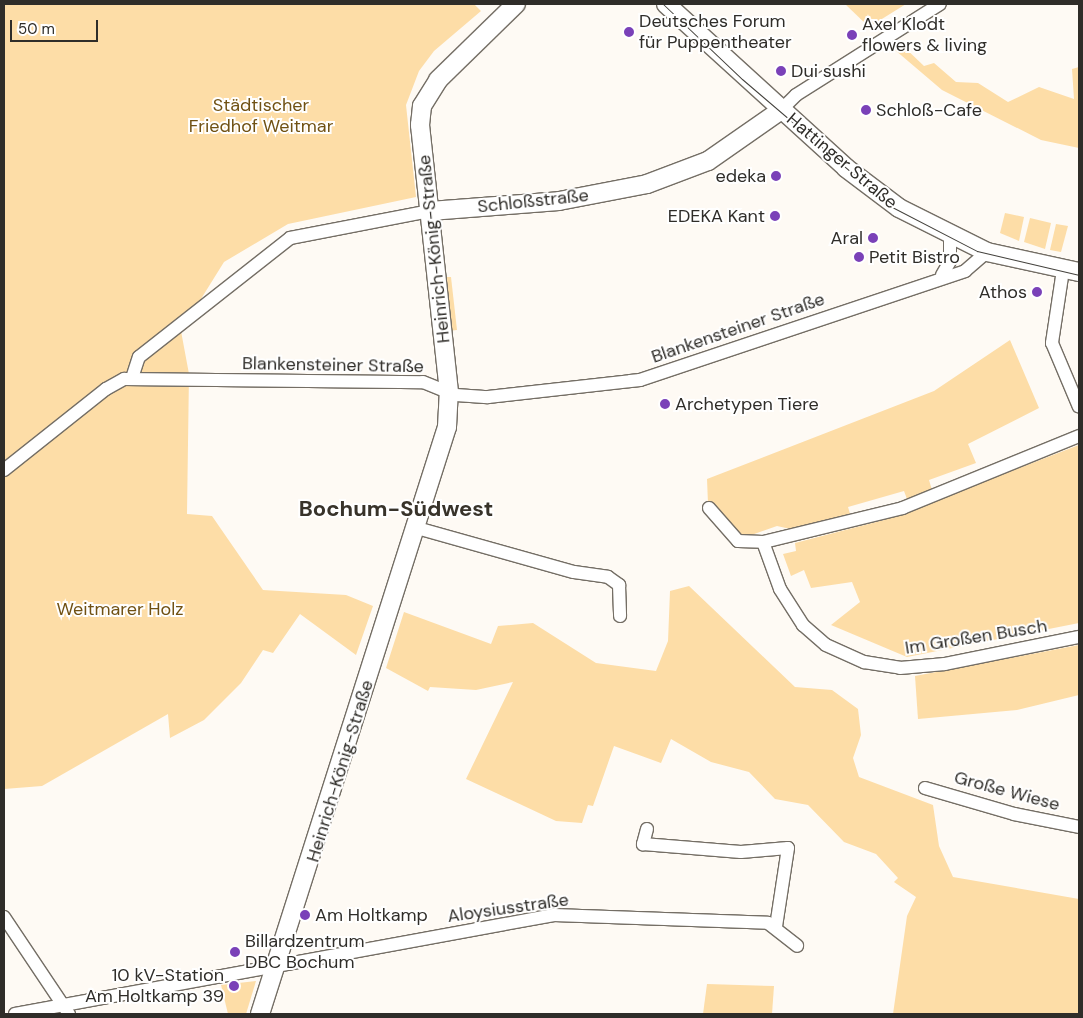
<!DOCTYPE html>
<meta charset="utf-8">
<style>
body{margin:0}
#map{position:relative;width:1083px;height:1018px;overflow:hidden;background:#fefaf4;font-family:"DM Sans",sans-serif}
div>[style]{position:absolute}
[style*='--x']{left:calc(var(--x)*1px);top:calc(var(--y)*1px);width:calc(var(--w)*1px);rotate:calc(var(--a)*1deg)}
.green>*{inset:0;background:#fddda7}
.roads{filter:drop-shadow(1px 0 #746e65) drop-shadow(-1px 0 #746e65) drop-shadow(0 1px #746e65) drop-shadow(0 -1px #746e65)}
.street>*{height:12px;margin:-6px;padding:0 6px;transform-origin:6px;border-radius:6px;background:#fff}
.secondary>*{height:18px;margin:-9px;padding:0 9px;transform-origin:9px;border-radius:9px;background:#fff}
.tram>*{height:1px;margin:-0.5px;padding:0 0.5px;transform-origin:0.5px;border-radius:0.5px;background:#44423d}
.dots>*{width:14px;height:14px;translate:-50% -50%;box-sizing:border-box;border:2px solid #fff;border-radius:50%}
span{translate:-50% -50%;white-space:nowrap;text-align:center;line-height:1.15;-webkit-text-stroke:4px #fff;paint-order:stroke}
.poi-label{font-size:18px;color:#2f2d29}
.left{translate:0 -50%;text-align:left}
.right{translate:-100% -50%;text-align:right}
.park-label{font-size:18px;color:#705113}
.street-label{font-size:18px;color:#2f2d29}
.district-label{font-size:22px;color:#38332a;font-weight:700}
.frame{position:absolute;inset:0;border:5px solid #2f2d29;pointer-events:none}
.scale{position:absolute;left:10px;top:20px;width:88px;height:22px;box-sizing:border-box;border:2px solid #2f2d29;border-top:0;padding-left:6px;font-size:15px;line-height:18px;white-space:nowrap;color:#2f2d29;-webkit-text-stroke:4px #fff;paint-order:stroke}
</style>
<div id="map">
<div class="green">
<div style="clip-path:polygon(4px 4px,474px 4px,481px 11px,434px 51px,419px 71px,406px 105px,416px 197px,288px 224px,224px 262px,181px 331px,189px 374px,187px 514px,212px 516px,263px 590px,346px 595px,373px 606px,356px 655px,300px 614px,273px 653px,263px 650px,241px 683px,204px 720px,170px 738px,168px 714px,42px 786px,4px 789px)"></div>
<div style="clip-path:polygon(845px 4px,906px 4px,869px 27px)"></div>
<div style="clip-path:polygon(902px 45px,924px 66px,934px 63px,956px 82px,978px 83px,1008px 102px,1039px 87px,1074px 99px,1072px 69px,1079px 67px,1079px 148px,1041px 140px,942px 90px,895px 50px)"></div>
<div style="clip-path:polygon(1005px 213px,1024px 217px,1019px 241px,1000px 233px)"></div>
<div style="clip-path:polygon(1030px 218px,1051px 223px,1045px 249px,1024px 242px)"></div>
<div style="clip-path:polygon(1056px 224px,1068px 226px,1061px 252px,1050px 250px)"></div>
<div style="clip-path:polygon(447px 277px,451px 277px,457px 330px,448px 331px)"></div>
<div style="clip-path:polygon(1010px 340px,1039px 408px,968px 444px,976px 463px,929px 480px,932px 490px,907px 499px,904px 491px,848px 507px,851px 517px,795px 530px,777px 526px,743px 538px,708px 504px,707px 479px,934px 391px)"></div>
<div style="clip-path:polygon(1079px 445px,1079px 623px,907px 657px,831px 625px,860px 602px,852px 582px,811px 588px,804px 570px,791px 576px,783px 554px,796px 551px,795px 543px,884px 520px)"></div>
<div style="clip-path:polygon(689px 586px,795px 687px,832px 690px,858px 709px,861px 735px,853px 758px,859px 777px,933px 805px,939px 846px,953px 877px,1079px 899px,1079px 1014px,893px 1014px,907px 916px,916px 897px,894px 882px,898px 878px,876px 854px,844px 842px,808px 805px,775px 799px,749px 772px,711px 762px,671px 739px,661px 763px,614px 746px,593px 806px,588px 805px,582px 823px,556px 821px,466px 779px,513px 682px,476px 690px,430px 687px,428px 691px,386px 668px,404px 612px,491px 644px,498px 626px,533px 623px,596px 663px,656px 671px,668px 641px,670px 591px)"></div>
<div style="clip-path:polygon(1079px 645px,1079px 695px,1017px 710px,918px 719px,915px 676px)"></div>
<div style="clip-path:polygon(256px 981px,246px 1014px,228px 1014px,221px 985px)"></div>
<div style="clip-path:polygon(707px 984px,774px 986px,772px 1014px,703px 1014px)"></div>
</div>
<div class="roads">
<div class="street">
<div style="--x:781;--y:110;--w:21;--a:-45"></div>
<div style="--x:796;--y:95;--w:170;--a:-32.3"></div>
<div style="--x:1063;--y:270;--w:74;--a:98.6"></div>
<div style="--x:1052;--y:343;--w:69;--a:67.1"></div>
<div style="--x:942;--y:275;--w:16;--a:-60"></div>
<div style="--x:950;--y:261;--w:24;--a:-90"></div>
<div style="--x:132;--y:378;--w:22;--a:-72"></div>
<div style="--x:139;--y:357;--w:192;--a:-38.2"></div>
<div style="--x:290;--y:238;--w:143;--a:-10.9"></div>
<div style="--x:1079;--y:436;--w:190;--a:157.8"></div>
<div style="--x:903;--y:508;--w:144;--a:166.3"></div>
<div style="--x:763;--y:542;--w:50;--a:70.1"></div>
<div style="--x:780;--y:589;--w:43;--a:57.4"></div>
<div style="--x:803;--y:625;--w:30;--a:41"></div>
<div style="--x:826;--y:645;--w:42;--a:24.1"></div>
<div style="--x:864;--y:662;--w:36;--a:9"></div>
<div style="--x:900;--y:668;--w:45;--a:-5.1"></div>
<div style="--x:945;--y:664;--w:137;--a:-11.4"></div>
<div style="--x:4;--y:470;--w:130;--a:-38.5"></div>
<div style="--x:106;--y:389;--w:21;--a:-29"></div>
<div style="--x:124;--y:379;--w:299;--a:0.6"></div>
<div style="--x:423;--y:382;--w:35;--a:22"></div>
<div style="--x:456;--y:395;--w:32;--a:4"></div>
<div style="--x:488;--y:397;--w:153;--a:-6.4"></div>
<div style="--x:640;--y:380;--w:343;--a:-18.5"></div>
<div style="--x:965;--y:271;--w:29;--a:-41"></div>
<div style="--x:709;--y:508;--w:44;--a:48.7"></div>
<div style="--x:738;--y:541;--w:25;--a:2"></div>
<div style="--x:417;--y:528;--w:163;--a:15.7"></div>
<div style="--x:574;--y:572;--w:34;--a:8"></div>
<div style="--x:608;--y:577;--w:14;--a:36"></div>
<div style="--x:619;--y:585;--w:31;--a:88"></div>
<div style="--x:925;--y:788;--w:93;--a:16.3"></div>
<div style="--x:1014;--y:814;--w:66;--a:11.3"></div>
<div style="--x:647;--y:829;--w:16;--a:105"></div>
<div style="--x:643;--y:844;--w:98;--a:4.7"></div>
<div style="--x:741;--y:852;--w:47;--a:-4.9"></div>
<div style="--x:788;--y:848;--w:79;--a:98.7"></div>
<div style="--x:4;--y:917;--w:117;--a:56.2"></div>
<div style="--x:15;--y:1014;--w:548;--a:-10.41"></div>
<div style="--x:554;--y:915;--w:214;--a:2.1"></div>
<div style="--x:768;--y:923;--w:37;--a:38"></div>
</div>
<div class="secondary">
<div style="--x:666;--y:4;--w:244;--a:42.3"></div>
<div style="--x:846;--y:168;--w:66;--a:37"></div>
<div style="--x:899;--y:208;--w:98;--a:26.6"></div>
<div style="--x:987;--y:252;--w:94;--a:12.3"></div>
<div style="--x:430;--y:211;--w:129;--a:-4.4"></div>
<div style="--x:559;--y:201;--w:90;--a:-10.9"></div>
<div style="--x:647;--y:184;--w:65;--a:-20.7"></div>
<div style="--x:708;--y:161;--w:89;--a:-34.9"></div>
<div style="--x:260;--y:1014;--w:616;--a:-72.33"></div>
<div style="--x:447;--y:427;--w:35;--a:-87"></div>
<div style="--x:449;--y:392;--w:269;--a:-96.2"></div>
<div style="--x:420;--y:125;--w:19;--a:-84"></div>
<div style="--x:422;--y:106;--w:31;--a:-58"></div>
<div style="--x:438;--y:80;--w:109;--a:-44.3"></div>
</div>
</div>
<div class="tram">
<div style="--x:663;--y:4;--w:109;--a:43.5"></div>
<div style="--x:742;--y:79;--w:197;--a:40.5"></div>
<div style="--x:892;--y:207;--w:96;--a:27.4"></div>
<div style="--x:977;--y:251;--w:105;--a:13.2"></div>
</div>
<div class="dots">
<div style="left:629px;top:32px;background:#7a41b8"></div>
<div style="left:852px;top:35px;background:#7a41b8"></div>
<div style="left:781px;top:71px;background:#7a41b8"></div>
<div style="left:866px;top:110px;background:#7a41b8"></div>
<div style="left:776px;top:176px;background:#7a41b8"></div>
<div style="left:775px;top:216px;background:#7a41b8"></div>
<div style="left:873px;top:238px;background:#7a41b8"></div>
<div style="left:859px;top:257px;background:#7a41b8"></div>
<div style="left:1037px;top:292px;background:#7a41b8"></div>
<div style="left:665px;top:404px;background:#7a41b8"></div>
<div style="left:305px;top:915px;background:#7a41b8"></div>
<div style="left:235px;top:952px;background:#7a41b8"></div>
<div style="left:234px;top:986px;background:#7a41b8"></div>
</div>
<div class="poi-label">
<span class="left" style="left:639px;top:32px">Deutsches Forum<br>für Puppentheater</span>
<span class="left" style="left:862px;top:35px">Axel Klodt<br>flowers &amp; living</span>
<span class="left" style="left:791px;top:71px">Dui sushi</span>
<span class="left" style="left:876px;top:110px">Schloß-Cafe</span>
<span class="right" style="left:766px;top:176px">edeka</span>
<span class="right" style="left:765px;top:216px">EDEKA Kant</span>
<span class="right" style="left:863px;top:238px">Aral</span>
<span class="left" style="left:869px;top:257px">Petit Bistro</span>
<span class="right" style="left:1027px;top:292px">Athos</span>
<span class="left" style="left:675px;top:404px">Archetypen Tiere</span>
<span class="left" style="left:315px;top:915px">Am Holtkamp</span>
<span class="left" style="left:245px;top:952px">Billardzentrum<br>DBC Bochum</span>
<span class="right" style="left:224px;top:986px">10 kV-Station<br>Am Holtkamp 39</span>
</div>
<div class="park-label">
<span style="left:261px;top:116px">Städtischer<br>Friedhof Weitmar</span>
<span style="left:120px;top:609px">Weitmarer Holz</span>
</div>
<div class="street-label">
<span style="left:842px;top:161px;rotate:40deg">Hattinger Straße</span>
<span style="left:533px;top:201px;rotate:-6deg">Schloßstraße</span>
<span style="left:434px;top:249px;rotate:-96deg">Heinrich-König-Straße</span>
<span style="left:738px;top:328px;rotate:-19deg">Blankensteiner Straße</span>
<span style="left:333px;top:365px;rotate:1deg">Blankensteiner Straße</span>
<span style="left:976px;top:637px;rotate:-9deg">Im Großen Busch</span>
<span style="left:340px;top:771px;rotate:-73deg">Heinrich-König-Straße</span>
<span style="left:1007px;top:791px;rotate:15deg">Große Wiese</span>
<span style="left:508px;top:908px;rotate:-8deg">Aloysiusstraße</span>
</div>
<div class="district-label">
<span style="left:396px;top:509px">Bochum-Südwest</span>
</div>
<div class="frame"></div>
<div class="scale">50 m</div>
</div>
